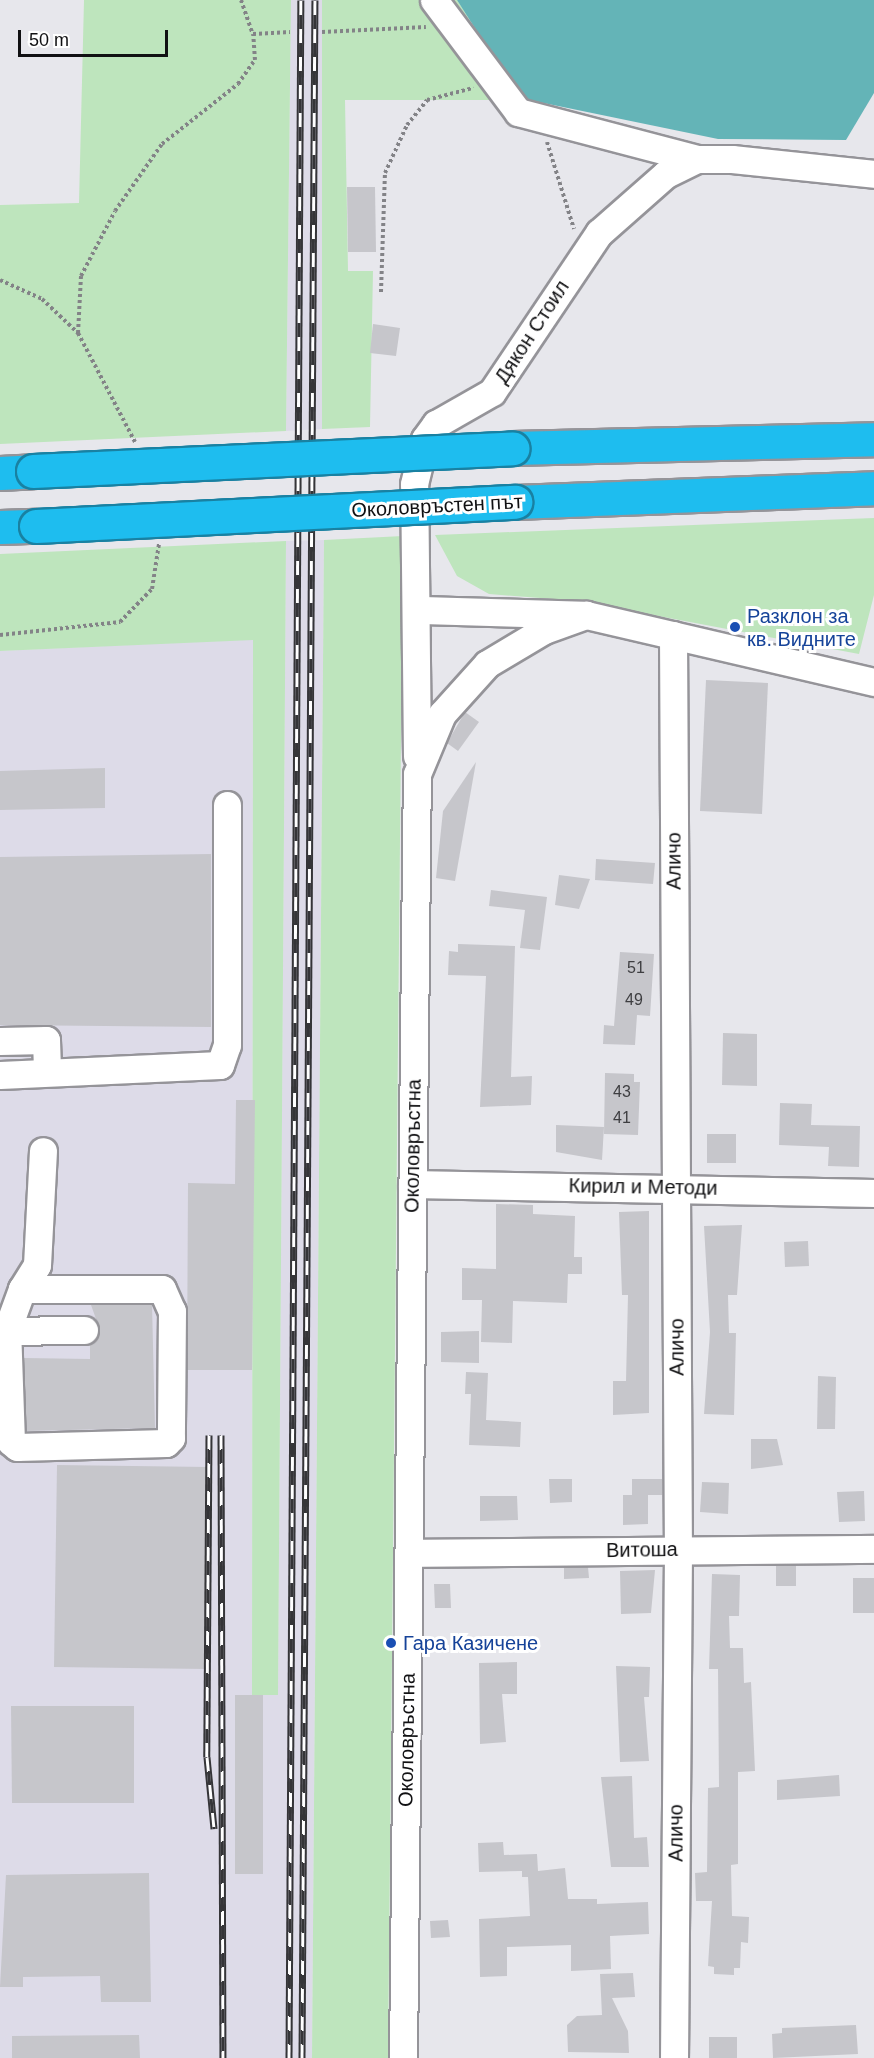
<!DOCTYPE html>
<meta charset="utf-8">
<style>
body{margin:0}
#map{position:relative;width:874px;height:2058px;overflow:hidden;background:#e7e7ec;font-family:Helvetica,sans-serif}
div>[style]{position:absolute}
[style*='--x']{left:calc(var(--x)*1px);top:calc(var(--y)*1px);width:calc(var(--w)*1px);rotate:calc(var(--a)*1deg)}
.built>*{inset:0;background:#dddbe8}
.green>*{inset:0;background:#bee5bd}
.water>*{inset:0;background:#64b4b7}
.building>*{inset:0;background:#c6c6cb}
.path>*{height:4px;margin-top:-2px;transform-origin:0;background:repeating-linear-gradient(90deg,#838387 0 3px,transparent 0 6px)}
.roads{filter:drop-shadow(2px 0 #959499) drop-shadow(-2px 0 #959499) drop-shadow(0 2px #959499) drop-shadow(0 -2px #959499)}
.minor>*{height:27px;margin:-13.5px;padding:0 13.5px;transform-origin:13.5px;border-radius:13.5px;background:#fff}
.highway>*{height:33px;margin:-16.5px;padding:0 16.5px;transform-origin:16.5px;border-radius:16.5px;background:#1ebdef}
.rail>*{height:7px;margin-top:-3.5px;transform-origin:0;background:repeating-linear-gradient(90deg,#fff 0 14px,#353538 0 28px);box-sizing:border-box;border-block:2px solid #353538}
.bridges{filter:drop-shadow(2px 0 #1981a2) drop-shadow(-2px 0 #1981a2) drop-shadow(0 2px #1981a2) drop-shadow(0 -2px #1981a2)}
.highway-bridge>*{height:33px;margin:-16.5px;padding:0 16.5px;transform-origin:16.5px;border-radius:16.5px;background:#1ebdef}
.dots>*{width:16px;height:16px;translate:-50% -50%;box-sizing:border-box;border:3px solid #fff;border-radius:50%}
span{translate:-50% -50%;white-space:nowrap;text-align:center;line-height:1.15;-webkit-text-stroke:6px #fff;paint-order:stroke}
.number-label{font-size:16px;color:#3e3e41}
.number-label span{-webkit-text-stroke-width:0}
.street-label{font-size:20px;color:#111113}
.transit-label{font-size:20px;color:#164399}
.left{translate:0 -50%;text-align:left}
.scale{position:absolute;left:18px;top:30px;width:150px;height:27px;box-sizing:border-box;border:3px solid #111113;border-top:0;padding-left:8px;font-size:18px;line-height:21px;white-space:nowrap;color:#111113;-webkit-text-stroke:4px #fff;paint-order:stroke}
</style>
<div id="map">
<div class="built">
<div style="clip-path:polygon(291px 0,322px 0,322px 429px,286px 431px)"></div>
<div style="clip-path:polygon(324px 540px,312px 2058px,0 2058px,0 651px,253px 639px,252px 1695px,278px 1694px,286px 541px)"></div>
</div>
<div class="green">
<div style="clip-path:polygon(84px 0,291px 0,286px 431px,0 444px,0 205px,79px 203px)"></div>
<div style="clip-path:polygon(322px 0,457px 0,504px 74px,529px 100px,345px 100px,348px 271px,373px 271px,370px 427px,322px 429px)"></div>
<div style="clip-path:polygon(874px 518px,874px 595px,859px 654px,579px 601px,489px 594px,457px 576px,435px 535px)"></div>
<div style="clip-path:polygon(403px 536px,388px 2058px,312px 2058px,324px 540px)"></div>
<div style="clip-path:polygon(286px 541px,278px 1695px,252px 1695px,253px 640px,0 651px,0 554px)"></div>
</div>
<div class="water">
<div style="clip-path:polygon(457px 0,874px 0,874px 93px,846px 140px,718px 139px,529px 100px,504px 74px)"></div>
</div>
<div class="building">
<div style="clip-path:polygon(347px 187px,375px 187px,376px 252px,348px 252px)"></div>
<div style="clip-path:polygon(373px 324px,400px 328px,396px 356px,370px 353px)"></div>
<div style="clip-path:polygon(706px 680px,768px 683px,762px 814px,700px 811px)"></div>
<div style="clip-path:polygon(465px 712px,479px 722px,458px 751px,447px 743px)"></div>
<div style="clip-path:polygon(476px 762px,455px 881px,436px 878px,443px 811px)"></div>
<div style="clip-path:polygon(105px 768px,105px 808px,0 810px,0 771px)"></div>
<div style="clip-path:polygon(211px 854px,211px 1027px,0 1025px,0 857px)"></div>
<div style="clip-path:polygon(596px 859px,655px 863px,653px 884px,595px 880px)"></div>
<div style="clip-path:polygon(559px 875px,590px 879px,579px 909px,555px 905px)"></div>
<div style="clip-path:polygon(491px 890px,547px 897px,540px 950px,520px 948px,525px 910px,489px 906px)"></div>
<div style="clip-path:polygon(458px 944px,515px 946px,511px 1077px,532px 1076px,531px 1105px,480px 1107px,486px 976px,448px 975px,449px 951px,458px 952px)"></div>
<div style="clip-path:polygon(620px 952px,654px 954px,650px 1016px,637px 1015px,635px 1045px,603px 1044px,604px 1025px,614px 1026px)"></div>
<div style="clip-path:polygon(723px 1033px,757px 1034px,757px 1086px,722px 1085px)"></div>
<div style="clip-path:polygon(605px 1073px,634px 1074px,634px 1082px,640px 1082px,638px 1135px,604px 1134px)"></div>
<div style="clip-path:polygon(236px 1100px,255px 1100px,252px 1370px,187px 1370px,188px 1183px,235px 1184px)"></div>
<div style="clip-path:polygon(780px 1103px,812px 1104px,811px 1125px,860px 1126px,859px 1167px,828px 1166px,829px 1147px,779px 1145px)"></div>
<div style="clip-path:polygon(556px 1125px,604px 1127px,602px 1160px,556px 1152px)"></div>
<div style="clip-path:polygon(707px 1134px,736px 1134px,736px 1163px,707px 1163px)"></div>
<div style="clip-path:polygon(496px 1204px,533px 1205px,533px 1214px,575px 1216px,574px 1257px,582px 1257px,582px 1274px,568px 1274px,567px 1303px,513px 1301px,512px 1343px,481px 1342px,482px 1300px,462px 1300px,462px 1268px,496px 1269px)"></div>
<div style="clip-path:polygon(649px 1211px,649px 1413px,613px 1415px,613px 1381px,626px 1381px,628px 1295px,622px 1295px,619px 1212px)"></div>
<div style="clip-path:polygon(742px 1225px,737px 1295px,728px 1295px,729px 1333px,736px 1333px,734px 1415px,704px 1414px,710px 1332px,704px 1226px)"></div>
<div style="clip-path:polygon(808px 1241px,809px 1266px,785px 1267px,784px 1242px)"></div>
<div style="clip-path:polygon(91px 1305px,152px 1305px,155px 1428px,26px 1431px,24px 1358px,90px 1359px,90px 1344px,100px 1330px)"></div>
<div style="clip-path:polygon(479px 1331px,479px 1363px,441px 1362px,441px 1332px)"></div>
<div style="clip-path:polygon(466px 1372px,488px 1373px,486px 1420px,521px 1422px,520px 1447px,469px 1445px,471px 1394px,465px 1394px)"></div>
<div style="clip-path:polygon(818px 1376px,836px 1377px,835px 1429px,817px 1429px)"></div>
<div style="clip-path:polygon(751px 1439px,777px 1439px,783px 1465px,751px 1469px)"></div>
<div style="clip-path:polygon(57px 1465px,208px 1467px,206px 1669px,54px 1667px)"></div>
<div style="clip-path:polygon(549px 1479px,572px 1479px,572px 1502px,550px 1503px)"></div>
<div style="clip-path:polygon(632px 1479px,662px 1479px,662px 1495px,648px 1495px,648px 1524px,623px 1525px,623px 1495px,632px 1495px)"></div>
<div style="clip-path:polygon(702px 1482px,729px 1483px,728px 1514px,700px 1512px)"></div>
<div style="clip-path:polygon(864px 1491px,865px 1521px,839px 1522px,837px 1492px)"></div>
<div style="clip-path:polygon(480px 1496px,517px 1496px,518px 1520px,480px 1521px)"></div>
<div style="clip-path:polygon(796px 1565px,796px 1586px,776px 1586px,776px 1566px)"></div>
<div style="clip-path:polygon(564px 1567px,588px 1567px,589px 1578px,564px 1579px)"></div>
<div style="clip-path:polygon(655px 1570px,651px 1613px,621px 1614px,620px 1571px)"></div>
<div style="clip-path:polygon(712px 1574px,740px 1575px,739px 1616px,729px 1616px,730px 1648px,743px 1648px,744px 1683px,751px 1682px,755px 1771px,738px 1772px,738px 1864px,731px 1865px,732px 1916px,749px 1917px,748px 1943px,741px 1942px,740px 1968px,734px 1968px,734px 1975px,714px 1974px,714px 1967px,708px 1966px,712px 1901px,696px 1901px,695px 1873px,707px 1872px,708px 1788px,719px 1787px,718px 1669px,709px 1669px)"></div>
<div style="clip-path:polygon(853px 1578px,874px 1578px,874px 1613px,853px 1613px)"></div>
<div style="clip-path:polygon(434px 1584px,450px 1584px,451px 1608px,435px 1608px)"></div>
<div style="clip-path:polygon(517px 1662px,517px 1694px,502px 1694px,506px 1742px,480px 1744px,479px 1663px)"></div>
<div style="clip-path:polygon(616px 1666px,650px 1667px,649px 1697px,644px 1697px,649px 1761px,620px 1762px)"></div>
<div style="clip-path:polygon(235px 1695px,263px 1695px,263px 1874px,235px 1874px)"></div>
<div style="clip-path:polygon(11px 1706px,134px 1706px,134px 1803px,12px 1803px)"></div>
<div style="clip-path:polygon(839px 1775px,840px 1796px,777px 1800px,777px 1780px)"></div>
<div style="clip-path:polygon(632px 1776px,634px 1838px,647px 1837px,649px 1867px,611px 1867px,601px 1777px)"></div>
<div style="clip-path:polygon(503px 1842px,504px 1855px,537px 1854px,538px 1871px,565px 1868px,568px 1899px,597px 1899px,597px 1904px,648px 1902px,649px 1934px,610px 1936px,611px 1969px,571px 1971px,571px 1945px,507px 1947px,507px 1976px,480px 1977px,479px 1919px,530px 1916px,528px 1877px,522px 1877px,522px 1871px,479px 1872px,478px 1843px)"></div>
<div style="clip-path:polygon(149px 1873px,151px 2002px,101px 2002px,100px 1976px,23px 1977px,23px 1987px,0 1987px,6px 1875px)"></div>
<div style="clip-path:polygon(448px 1920px,450px 1937px,431px 1938px,430px 1921px)"></div>
<div style="clip-path:polygon(633px 1973px,635px 1997px,612px 1998px,628px 2031px,629px 2053px,568px 2052px,567px 2025px,577px 2016px,602px 2015px,600px 1974px)"></div>
<div style="clip-path:polygon(856px 2025px,858px 2054px,773px 2058px,772px 2034px,782px 2033px,782px 2028px)"></div>
<div style="clip-path:polygon(139px 2035px,140px 2058px,12px 2058px,12px 2036px)"></div>
<div style="clip-path:polygon(709px 2037px,737px 2037px,737px 2058px,709px 2058px)"></div>
</div>
<div class="path">
<div style="--x:241;--y:0;--w:36;--a:71"></div>
<div style="--x:253;--y:34;--w:37;--a:-3"></div>
<div style="--x:322;--y:32;--w:104;--a:-2.8"></div>
<div style="--x:547;--y:142;--w:91;--a:72.8"></div>
<div style="--x:0;--y:280;--w:46;--a:24.3"></div>
<div style="--x:42;--y:299;--w:50;--a:43.4"></div>
<div style="--x:381;--y:292;--w:119;--a:-88.1"></div>
<div style="--x:385;--y:173;--w:53;--a:-65.4"></div>
<div style="--x:407;--y:125;--w:32;--a:-51"></div>
<div style="--x:427;--y:100;--w:48;--a:-14.6"></div>
<div style="--x:135;--y:442;--w:123;--a:-117.6"></div>
<div style="--x:78;--y:333;--w:57;--a:-87"></div>
<div style="--x:81;--y:276;--w:73;--a:-62.4"></div>
<div style="--x:115;--y:211;--w:82;--a:-55"></div>
<div style="--x:162;--y:144;--w:97;--a:-38.3"></div>
<div style="--x:238;--y:84;--w:29;--a:-55"></div>
<div style="--x:255;--y:60;--w:26;--a:-94"></div>
<div style="--x:0;--y:635;--w:121;--a:-6.2"></div>
<div style="--x:120;--y:622;--w:46;--a:-45.9"></div>
<div style="--x:152;--y:589;--w:46;--a:-81.2"></div>
</div>
<div class="roads">
<div class="minor">
<div style="--x:434;--y:0;--w:140;--a:53.1"></div>
<div style="--x:518;--y:112;--w:185;--a:14.7"></div>
<div style="--x:419;--y:610;--w:167;--a:1.7"></div>
<div style="--x:586;--y:615;--w:296;--a:13.1"></div>
<div style="--x:673;--y:635;--w:915;--a:89.69"></div>
<div style="--x:678;--y:1550;--w:508;--a:90.45"></div>
<div style="--x:417;--y:756;--w:272;--a:-90.6"></div>
<div style="--x:414;--y:484;--w:46;--a:-76.3"></div>
<div style="--x:425;--y:439;--w:19;--a:-54"></div>
<div style="--x:436;--y:424;--w:64;--a:-29.7"></div>
<div style="--x:492;--y:392;--w:192;--a:-56.1"></div>
<div style="--x:599;--y:233;--w:89;--a:-41.4"></div>
<div style="--x:666;--y:174;--w:34;--a:-26"></div>
<div style="--x:697;--y:159;--w:35;--a:0"></div>
<div style="--x:732;--y:159;--w:143;--a:6"></div>
<div style="--x:0;--y:1041;--w:46;--a:-1.2"></div>
<div style="--x:46;--y:1040;--w:29;--a:88"></div>
<div style="--x:0;--y:1075;--w:220;--a:-2.6"></div>
<div style="--x:220;--y:1065;--w:21;--a:-71"></div>
<div style="--x:227;--y:1045;--w:240;--a:-90"></div>
<div style="--x:412;--y:1184;--w:462;--a:1.1"></div>
<div style="--x:22;--y:1289;--w:140;--a:0"></div>
<div style="--x:162;--y:1289;--w:24;--a:66"></div>
<div style="--x:172;--y:1311;--w:127;--a:90.5"></div>
<div style="--x:171;--y:1438;--w:7;--a:135"></div>
<div style="--x:166;--y:1443;--w:149;--a:178.5"></div>
<div style="--x:17;--y:1447;--w:8;--a:-140"></div>
<div style="--x:11;--y:1442;--w:112;--a:-92"></div>
<div style="--x:7;--y:1330;--w:44;--a:-69.9"></div>
<div style="--x:22;--y:1289;--w:28;--a:-58"></div>
<div style="--x:37;--y:1265;--w:114;--a:-87"></div>
<div style="--x:0;--y:1331;--w:84;--a:-0.7"></div>
<div style="--x:409;--y:1553;--w:465;--a:-0.5"></div>
<div style="--x:403;--y:2058;--w:1284;--a:-89.38"></div>
<div style="--x:417;--y:774;--w:65;--a:-67.4"></div>
<div style="--x:442;--y:714;--w:67;--a:-48"></div>
<div style="--x:487;--y:664;--w:66;--a:-30.8"></div>
<div style="--x:544;--y:630;--w:45;--a:-19.7"></div>
</div>
<div class="highway">
<div style="--x:512;--y:448;--w:362;--a:-1.4"></div>
<div style="--x:0;--y:473;--w:33;--a:-3"></div>
<div style="--x:515;--y:502;--w:359;--a:-2.2"></div>
<div style="--x:0;--y:527;--w:36;--a:-2"></div>
</div>
</div>
<div class="rail">
<div style="--x:209;--y:1435;--w:322;--a:90.4"></div>
<div style="--x:207;--y:1757;--w:72;--a:84.4"></div>
<div style="--x:221;--y:1435;--w:623;--a:89.82"></div>
<div style="--x:289;--y:2058;--w:2058;--a:-89.67"></div>
<div style="--x:302;--y:2058;--w:2058;--a:-89.64"></div>
</div>
<div class="bridges">
<div class="highway-bridge">
<div style="--x:33;--y:471;--w:480;--a:-2.7"></div>
<div style="--x:36;--y:526;--w:480;--a:-2.9"></div>
</div>
</div>
<div class="dots">
<div style="left:735px;top:627px;background:#1a4fb4"></div>
<div style="left:391px;top:1643px;background:#1a4fb4"></div>
</div>
<div class="number-label">
<span style="left:636px;top:968px">51</span>
<span style="left:634px;top:1000px">49</span>
<span style="left:622px;top:1092px">43</span>
<span style="left:622px;top:1118px">41</span>
</div>
<div class="street-label">
<span style="left:532px;top:332px;rotate:-57deg">Дякон Стоил</span>
<span style="left:437px;top:506px;rotate:-3deg">Околовръстен път</span>
<span style="left:674px;top:861px;rotate:-90deg">Аличо</span>
<span style="left:413px;top:1146px;rotate:-89deg">Околовръстна</span>
<span style="left:643px;top:1187px;rotate:1deg">Кирил и Методи</span>
<span style="left:677px;top:1347px;rotate:-90deg">Аличо</span>
<span style="left:642px;top:1550px;rotate:-1deg">Витоша</span>
<span style="left:407px;top:1740px;rotate:-89deg">Околовръстна</span>
<span style="left:676px;top:1833px;rotate:-90deg">Аличо</span>
</div>
<div class="transit-label">
<span class="left" style="left:747px;top:628px">Разклон за<br>кв. Видните</span>
<span class="left" style="left:403px;top:1643px">Гара Казичене</span>
</div>
<div class="scale">50 m</div>
</div>
